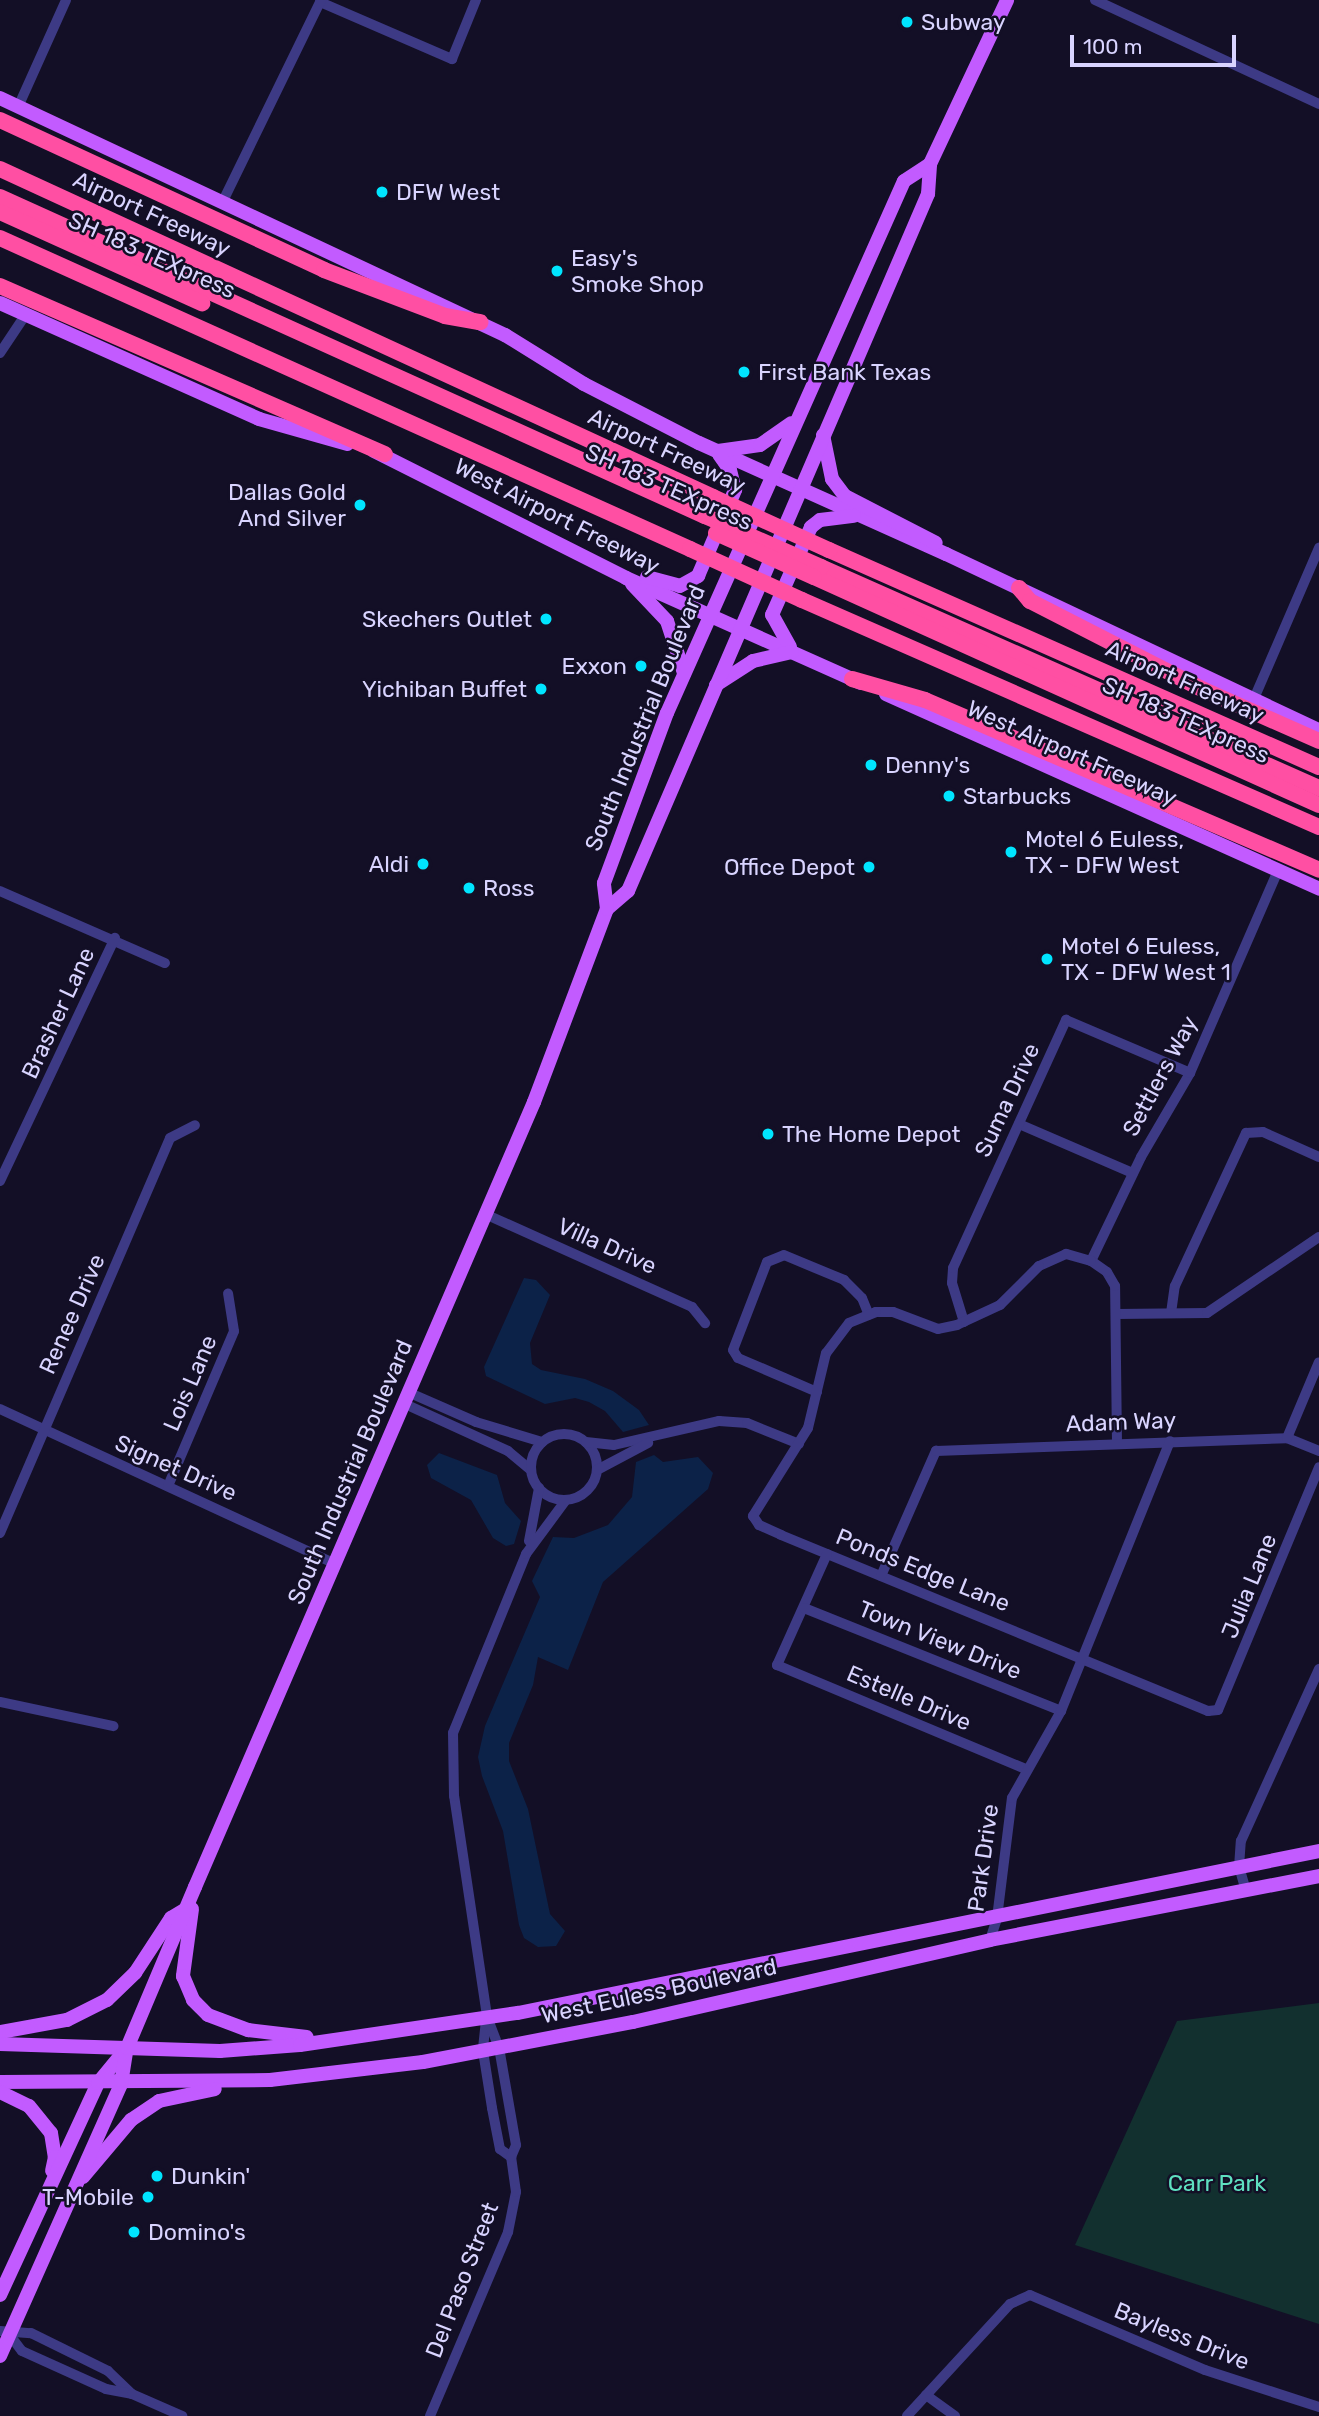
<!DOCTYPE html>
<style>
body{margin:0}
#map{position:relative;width:1319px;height:2416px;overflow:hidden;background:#130f26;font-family:Rubik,sans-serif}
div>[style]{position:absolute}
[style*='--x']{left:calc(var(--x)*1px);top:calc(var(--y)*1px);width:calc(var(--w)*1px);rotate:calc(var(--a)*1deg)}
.green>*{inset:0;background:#12302f}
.water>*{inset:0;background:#0c2248}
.minor>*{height:10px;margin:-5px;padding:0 5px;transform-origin:5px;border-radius:5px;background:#3d3a85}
.minor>.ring{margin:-5px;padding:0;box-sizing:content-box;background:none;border:10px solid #3d3a85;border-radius:50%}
.major>*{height:14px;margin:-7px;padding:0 7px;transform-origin:7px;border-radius:7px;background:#c25bff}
.highway>*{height:16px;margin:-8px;padding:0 8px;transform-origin:8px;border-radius:8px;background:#ff4fa3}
.highway-bridge>*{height:16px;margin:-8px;padding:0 8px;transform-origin:8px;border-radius:8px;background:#ff4fa3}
.dots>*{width:19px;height:19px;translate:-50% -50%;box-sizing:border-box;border:4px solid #130f26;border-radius:50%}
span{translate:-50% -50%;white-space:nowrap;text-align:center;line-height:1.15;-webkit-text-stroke:5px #130f26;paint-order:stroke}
.poi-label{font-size:23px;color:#d9d4ff}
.left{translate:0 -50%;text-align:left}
.right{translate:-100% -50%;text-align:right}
.street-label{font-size:23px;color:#d9d4ff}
.park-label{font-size:23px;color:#5fe0c0}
.scale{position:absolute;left:1070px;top:35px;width:166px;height:32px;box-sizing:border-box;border:4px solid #d9d4ff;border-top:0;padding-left:9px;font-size:21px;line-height:24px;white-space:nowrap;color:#d9d4ff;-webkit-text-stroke:5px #130f26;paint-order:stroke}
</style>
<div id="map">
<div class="green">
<div style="clip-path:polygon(1319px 2003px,1319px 2324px,1075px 2245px,1177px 2021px)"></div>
</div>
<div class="water">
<div style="clip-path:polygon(524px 1278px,536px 1280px,550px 1295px,530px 1343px,532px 1364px,541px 1370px,585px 1379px,613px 1391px,639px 1410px,649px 1425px,623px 1432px,605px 1411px,589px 1402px,575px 1398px,545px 1404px,486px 1376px,484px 1367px)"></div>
<div style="clip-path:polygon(439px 1453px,497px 1475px,505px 1503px,521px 1521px,514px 1544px,506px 1546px,493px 1538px,471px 1500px,431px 1478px,427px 1465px)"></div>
<div style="clip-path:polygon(654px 1455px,663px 1462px,698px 1457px,713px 1473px,708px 1489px,603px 1582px,568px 1670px,538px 1657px,533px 1685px,509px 1743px,509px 1761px,528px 1809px,550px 1914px,565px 1931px,556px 1946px,538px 1947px,524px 1938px,519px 1925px,503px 1831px,482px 1776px,478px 1757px,485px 1726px,540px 1597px,532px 1581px,553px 1537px,574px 1538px,608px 1525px,632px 1497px,636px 1462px)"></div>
</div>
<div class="minor">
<div style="--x:1095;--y:0;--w:247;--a:24.9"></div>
<div style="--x:320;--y:2;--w:144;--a:23.4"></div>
<div style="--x:452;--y:59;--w:64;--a:-67.9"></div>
<div style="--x:18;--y:107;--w:117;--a:-65.8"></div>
<div style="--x:223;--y:201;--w:224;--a:-64"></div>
<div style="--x:0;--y:353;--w:47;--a:-56.3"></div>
<div style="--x:1253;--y:701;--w:167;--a:-66.7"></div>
<div style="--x:0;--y:891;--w:180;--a:23.6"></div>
<div style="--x:1019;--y:1124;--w:124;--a:23.3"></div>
<div style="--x:0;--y:1181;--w:269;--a:-64.7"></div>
<div style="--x:485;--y:1214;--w:227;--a:24.2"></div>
<div style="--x:692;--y:1307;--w:21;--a:51"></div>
<div style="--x:1091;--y:1261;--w:115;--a:-64.3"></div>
<div style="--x:1141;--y:1157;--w:97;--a:-59.7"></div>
<div style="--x:1190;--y:1073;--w:220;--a:-66.5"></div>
<div style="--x:1171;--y:1313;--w:27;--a:-82"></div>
<div style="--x:1175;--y:1286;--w:169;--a:-65.1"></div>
<div style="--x:1246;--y:1133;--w:17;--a:-3"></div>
<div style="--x:1263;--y:1132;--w:61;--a:24.1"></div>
<div style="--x:1117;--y:1314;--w:90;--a:-0.6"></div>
<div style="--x:1207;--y:1313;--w:135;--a:-34.2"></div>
<div style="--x:964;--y:1322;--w:41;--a:-107.1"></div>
<div style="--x:952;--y:1283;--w:15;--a:-86"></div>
<div style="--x:953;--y:1268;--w:273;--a:-65.5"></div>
<div style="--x:1066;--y:1020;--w:135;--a:23.1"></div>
<div style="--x:817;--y:1392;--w:86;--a:-156.7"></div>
<div style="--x:738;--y:1358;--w:9;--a:-122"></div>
<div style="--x:733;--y:1350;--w:94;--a:-68.9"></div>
<div style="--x:767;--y:1262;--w:18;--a:-22"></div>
<div style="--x:784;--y:1255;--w:65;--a:22.6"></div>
<div style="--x:844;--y:1280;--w:25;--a:45"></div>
<div style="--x:862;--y:1298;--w:18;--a:68"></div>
<div style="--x:410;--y:1393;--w:72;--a:23.7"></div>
<div style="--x:476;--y:1422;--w:69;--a:16.9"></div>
<div style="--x:405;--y:1404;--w:113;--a:24.5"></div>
<div style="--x:508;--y:1451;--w:30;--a:40"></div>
<div style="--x:0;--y:1409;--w:369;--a:24.8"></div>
<div class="ring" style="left:531px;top:1434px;width:56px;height:56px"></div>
<div style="--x:1287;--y:1438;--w:35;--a:22"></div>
<div style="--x:586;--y:1442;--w:28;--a:6"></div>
<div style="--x:614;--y:1445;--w:108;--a:-12.9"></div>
<div style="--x:719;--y:1421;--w:28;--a:4"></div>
<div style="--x:747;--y:1423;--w:56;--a:22"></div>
<div style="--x:1117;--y:1443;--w:157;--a:-90.7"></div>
<div style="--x:1115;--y:1286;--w:16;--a:-120"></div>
<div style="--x:1107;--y:1272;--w:19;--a:-145"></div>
<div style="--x:1091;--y:1261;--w:26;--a:-164"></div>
<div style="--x:1066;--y:1254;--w:30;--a:156"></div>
<div style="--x:1039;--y:1266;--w:55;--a:135"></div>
<div style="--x:1000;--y:1305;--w:47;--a:155.1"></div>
<div style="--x:957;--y:1325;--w:19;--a:168"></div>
<div style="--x:938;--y:1329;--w:48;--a:-159.3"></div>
<div style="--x:893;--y:1312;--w:17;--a:180"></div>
<div style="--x:876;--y:1312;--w:29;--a:158"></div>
<div style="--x:849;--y:1323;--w:38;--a:127"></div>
<div style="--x:826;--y:1353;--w:77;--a:103.5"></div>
<div style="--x:808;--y:1428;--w:104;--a:122"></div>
<div style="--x:753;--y:1516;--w:11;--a:56"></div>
<div style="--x:759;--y:1525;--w:24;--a:24"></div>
<div style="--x:781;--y:1535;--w:462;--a:22.4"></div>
<div style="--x:1208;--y:1711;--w:10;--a:-6"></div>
<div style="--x:1218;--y:1710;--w:263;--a:-67.4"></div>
<div style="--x:597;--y:1470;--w:58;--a:-27.9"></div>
<div style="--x:168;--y:1486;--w:168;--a:-66.9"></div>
<div style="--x:234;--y:1331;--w:38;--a:-99"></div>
<div style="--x:0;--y:1533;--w:430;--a:-66.7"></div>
<div style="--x:170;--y:1138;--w:28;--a:-27"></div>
<div style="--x:529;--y:1541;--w:54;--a:-79.3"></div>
<div style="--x:827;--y:1554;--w:122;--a:114.2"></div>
<div style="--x:777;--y:1665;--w:270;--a:22.7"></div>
<div style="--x:881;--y:1576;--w:137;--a:-66.3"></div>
<div style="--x:936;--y:1451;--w:351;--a:-2.1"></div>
<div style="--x:1287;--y:1438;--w:82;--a:-67.2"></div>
<div style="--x:804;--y:1608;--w:277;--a:21.8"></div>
<div style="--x:0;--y:1702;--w:116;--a:12"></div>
<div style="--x:1246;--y:1891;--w:25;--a:-106"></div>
<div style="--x:1239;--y:1867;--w:26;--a:-86"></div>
<div style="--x:1241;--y:1841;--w:189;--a:-65.6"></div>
<div style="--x:990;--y:1940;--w:23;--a:-72"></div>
<div style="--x:997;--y:1918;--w:121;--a:-82.9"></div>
<div style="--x:1012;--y:1798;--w:100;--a:-60.6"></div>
<div style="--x:1061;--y:1711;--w:291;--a:-68"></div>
<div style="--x:486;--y:2020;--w:31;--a:96"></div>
<div style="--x:483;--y:2051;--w:58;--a:81"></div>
<div style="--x:492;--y:2108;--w:42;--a:79"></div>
<div style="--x:500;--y:2149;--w:14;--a:36"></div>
<div style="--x:0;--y:2331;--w:31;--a:4"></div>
<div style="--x:31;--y:2333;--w:86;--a:26.3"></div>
<div style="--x:108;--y:2371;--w:33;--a:44"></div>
<div style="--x:9;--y:2334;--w:21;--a:53"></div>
<div style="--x:22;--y:2351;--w:92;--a:24.3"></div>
<div style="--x:106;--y:2389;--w:26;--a:11"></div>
<div style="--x:132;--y:2394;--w:55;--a:23.7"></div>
<div style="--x:926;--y:2395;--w:36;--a:36"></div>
<div style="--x:430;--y:2416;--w:200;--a:-67"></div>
<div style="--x:508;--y:2232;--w:41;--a:-78.7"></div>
<div style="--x:516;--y:2192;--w:35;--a:-98"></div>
<div style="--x:511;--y:2157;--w:13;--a:-67"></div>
<div style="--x:516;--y:2145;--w:98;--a:-99.9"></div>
<div style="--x:499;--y:2048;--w:34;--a:-111"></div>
<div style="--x:487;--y:2016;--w:222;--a:-98.5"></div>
<div style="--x:454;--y:1796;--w:63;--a:-90.9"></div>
<div style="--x:453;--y:1733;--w:193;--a:-67.8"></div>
<div style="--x:526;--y:1554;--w:67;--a:-53.5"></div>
<div style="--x:907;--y:2416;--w:152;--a:-47.4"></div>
<div style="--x:1010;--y:2304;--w:22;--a:-24"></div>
<div style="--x:1030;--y:2295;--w:190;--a:23.2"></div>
<div style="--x:1205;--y:2370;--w:120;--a:18"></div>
</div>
<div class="major">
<div style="--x:0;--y:98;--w:558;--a:25.14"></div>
<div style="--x:505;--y:335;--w:93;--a:31.8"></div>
<div style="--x:584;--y:384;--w:129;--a:27.2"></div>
<div style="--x:699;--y:443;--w:271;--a:24.2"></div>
<div style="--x:946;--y:554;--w:412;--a:25.3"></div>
<div style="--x:0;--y:303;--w:284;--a:24.1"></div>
<div style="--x:259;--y:419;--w:92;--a:15.7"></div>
<div style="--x:823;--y:435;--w:45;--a:78.4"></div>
<div style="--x:832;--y:479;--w:21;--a:53"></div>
<div style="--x:845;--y:496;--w:102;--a:27.3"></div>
<div style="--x:374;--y:451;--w:282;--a:26.7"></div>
<div style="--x:626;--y:578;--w:257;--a:24.1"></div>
<div style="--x:718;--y:451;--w:42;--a:-8.1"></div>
<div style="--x:760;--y:445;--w:38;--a:-35"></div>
<div style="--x:647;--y:577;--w:34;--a:15"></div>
<div style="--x:680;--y:586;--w:21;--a:-29"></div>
<div style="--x:698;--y:576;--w:94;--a:-66.7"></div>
<div style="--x:735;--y:490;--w:21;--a:-104"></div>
<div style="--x:730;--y:470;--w:19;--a:-125"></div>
<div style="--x:632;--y:584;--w:51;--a:46.6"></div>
<div style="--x:667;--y:621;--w:55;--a:71.9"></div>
<div style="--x:790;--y:647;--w:37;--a:-119"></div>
<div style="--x:772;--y:615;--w:96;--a:-66.1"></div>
<div style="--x:811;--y:527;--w:11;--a:-38"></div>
<div style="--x:820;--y:520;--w:34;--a:-7"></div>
<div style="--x:716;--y:685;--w:44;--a:-33"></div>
<div style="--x:753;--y:661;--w:40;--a:-13"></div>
<div style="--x:886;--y:694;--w:475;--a:24.2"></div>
<div style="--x:607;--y:909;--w:28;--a:-41"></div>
<div style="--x:628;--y:891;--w:759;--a:-66.71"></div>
<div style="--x:928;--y:194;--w:30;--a:-86"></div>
<div style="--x:930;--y:164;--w:181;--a:-64.8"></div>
<div style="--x:192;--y:1909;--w:68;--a:97.7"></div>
<div style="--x:183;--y:1976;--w:26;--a:67"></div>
<div style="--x:193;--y:2000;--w:21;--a:45"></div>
<div style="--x:208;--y:2015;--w:43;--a:20.6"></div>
<div style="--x:248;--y:2030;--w:59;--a:6.8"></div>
<div style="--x:0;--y:2032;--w:68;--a:-10.2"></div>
<div style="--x:67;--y:2020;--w:45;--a:-26.6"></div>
<div style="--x:107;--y:2000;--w:39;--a:-44"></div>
<div style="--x:135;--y:1973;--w:66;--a:-56.8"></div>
<div style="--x:171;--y:1918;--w:17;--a:-31"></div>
<div style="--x:0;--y:2044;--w:220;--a:1.8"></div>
<div style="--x:220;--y:2051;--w:80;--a:-4.3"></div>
<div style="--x:300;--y:2045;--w:220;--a:-8.4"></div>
<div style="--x:518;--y:2013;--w:817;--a:-11.43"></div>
<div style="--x:0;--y:2082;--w:270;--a:-0.4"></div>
<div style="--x:270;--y:2080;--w:154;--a:-6.7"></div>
<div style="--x:423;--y:2062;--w:214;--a:-10.8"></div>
<div style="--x:633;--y:2022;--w:366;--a:-12.9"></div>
<div style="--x:990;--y:1940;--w:335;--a:-11"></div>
<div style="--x:0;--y:2092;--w:32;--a:26"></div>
<div style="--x:29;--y:2106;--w:35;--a:51"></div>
<div style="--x:51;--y:2133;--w:24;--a:81"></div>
<div style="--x:55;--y:2157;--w:14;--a:102"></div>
<div style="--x:83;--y:2177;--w:75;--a:-49.9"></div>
<div style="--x:131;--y:2120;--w:34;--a:-34"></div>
<div style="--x:159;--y:2101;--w:57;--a:-12.1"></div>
<div style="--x:0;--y:2295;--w:234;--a:-65.2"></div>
<div style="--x:98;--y:2083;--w:44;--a:-50.5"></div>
<div style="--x:0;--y:2356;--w:298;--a:-66"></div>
<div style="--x:121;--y:2084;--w:36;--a:-81"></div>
<div style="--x:127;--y:2048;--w:175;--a:-67.1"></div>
<div style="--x:195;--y:1887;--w:855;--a:-66.64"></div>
<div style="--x:534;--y:1102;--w:206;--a:-69.3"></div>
<div style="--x:607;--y:909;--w:26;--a:-97"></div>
<div style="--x:604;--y:883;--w:181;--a:-69.7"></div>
<div style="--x:667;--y:713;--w:582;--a:-65.99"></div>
<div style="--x:904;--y:181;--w:31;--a:-33"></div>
</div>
<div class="highway">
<div style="--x:0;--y:120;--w:357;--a:24.8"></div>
<div style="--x:324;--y:270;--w:129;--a:20.8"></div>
<div style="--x:445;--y:316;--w:36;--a:10"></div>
<div style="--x:0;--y:169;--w:785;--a:24.7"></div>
<div style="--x:0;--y:197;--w:774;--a:24.35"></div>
<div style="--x:0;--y:212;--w:222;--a:24.3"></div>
<div style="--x:0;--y:238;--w:757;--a:24.26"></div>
<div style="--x:0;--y:286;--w:420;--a:23.6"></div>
<div style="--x:829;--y:550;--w:536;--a:23.89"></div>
<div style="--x:821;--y:567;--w:545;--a:23.93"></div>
<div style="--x:814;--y:577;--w:554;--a:24.3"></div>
<div style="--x:1019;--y:588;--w:17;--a:50"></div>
<div style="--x:1030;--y:601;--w:195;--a:27.1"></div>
<div style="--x:1204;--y:690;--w:126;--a:23.9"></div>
<div style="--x:802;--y:600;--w:565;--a:23.7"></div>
<div style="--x:852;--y:679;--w:76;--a:16"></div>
<div style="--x:925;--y:700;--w:429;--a:23.3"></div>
</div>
<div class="highway-bridge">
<div style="--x:713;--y:497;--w:128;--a:24.6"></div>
<div style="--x:705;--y:516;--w:127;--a:23.7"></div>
<div style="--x:716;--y:533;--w:107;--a:24.2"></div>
<div style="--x:690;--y:549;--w:123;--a:24.5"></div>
</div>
<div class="dots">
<div style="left:907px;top:22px;background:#00e5ff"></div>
<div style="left:382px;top:192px;background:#00e5ff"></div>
<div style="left:557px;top:271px;background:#00e5ff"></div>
<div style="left:744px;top:372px;background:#00e5ff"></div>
<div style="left:360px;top:505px;background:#00e5ff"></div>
<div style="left:546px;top:619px;background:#00e5ff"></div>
<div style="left:641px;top:666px;background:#00e5ff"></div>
<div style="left:541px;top:689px;background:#00e5ff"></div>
<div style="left:871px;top:765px;background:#00e5ff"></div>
<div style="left:949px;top:796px;background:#00e5ff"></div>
<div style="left:1011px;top:852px;background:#00e5ff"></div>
<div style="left:423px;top:864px;background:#00e5ff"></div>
<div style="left:869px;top:867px;background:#00e5ff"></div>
<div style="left:469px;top:888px;background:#00e5ff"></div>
<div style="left:1047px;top:959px;background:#00e5ff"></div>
<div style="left:768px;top:1134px;background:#00e5ff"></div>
<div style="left:157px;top:2176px;background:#00e5ff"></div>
<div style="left:148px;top:2197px;background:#00e5ff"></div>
<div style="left:134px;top:2232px;background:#00e5ff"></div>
</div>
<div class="poi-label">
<span class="left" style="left:921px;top:22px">Subway</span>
<span class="left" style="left:396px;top:192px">DFW West</span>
<span class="left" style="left:571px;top:271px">Easy's<br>Smoke Shop</span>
<span class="left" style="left:758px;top:372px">First Bank Texas</span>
<span class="right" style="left:346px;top:505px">Dallas Gold<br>And Silver</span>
<span class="right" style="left:532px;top:619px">Skechers Outlet</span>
<span class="right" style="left:627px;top:666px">Exxon</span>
<span class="right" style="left:527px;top:689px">Yichiban Buffet</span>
<span class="left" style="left:885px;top:765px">Denny's</span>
<span class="left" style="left:963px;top:796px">Starbucks</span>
<span class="left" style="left:1025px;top:852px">Motel 6 Euless,<br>TX - DFW West</span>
<span class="right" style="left:409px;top:864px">Aldi</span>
<span class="right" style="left:855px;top:867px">Office Depot</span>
<span class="left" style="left:483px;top:888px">Ross</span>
<span class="left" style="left:1061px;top:959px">Motel 6 Euless,<br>TX - DFW West 1</span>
<span class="left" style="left:782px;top:1134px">The Home Depot</span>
<span class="left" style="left:171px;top:2176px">Dunkin'</span>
<span class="right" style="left:134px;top:2197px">T-Mobile</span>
<span class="left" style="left:148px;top:2232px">Domino's</span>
</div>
<div class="street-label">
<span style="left:152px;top:214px;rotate:25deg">Airport Freeway</span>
<span style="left:152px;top:255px;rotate:24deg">SH 183 TEXpress</span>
<span style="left:667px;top:451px;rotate:25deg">Airport Freeway</span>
<span style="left:669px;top:487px;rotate:24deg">SH 183 TEXpress</span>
<span style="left:557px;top:516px;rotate:27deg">West Airport Freeway</span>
<span style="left:1185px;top:682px;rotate:24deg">Airport Freeway</span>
<span style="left:645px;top:718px;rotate:-68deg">South Industrial Boulevard</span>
<span style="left:1186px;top:720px;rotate:24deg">SH 183 TEXpress</span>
<span style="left:1072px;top:753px;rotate:24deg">West Airport Freeway</span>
<span style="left:58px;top:1013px;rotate:-65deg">Brasher Lane</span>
<span style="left:1160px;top:1076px;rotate:-62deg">Settlers Way</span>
<span style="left:1007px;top:1100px;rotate:-65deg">Suma Drive</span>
<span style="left:607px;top:1246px;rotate:24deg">Villa Drive</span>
<span style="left:72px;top:1314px;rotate:-66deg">Renee Drive</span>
<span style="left:190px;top:1383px;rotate:-67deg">Lois Lane</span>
<span style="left:1121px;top:1422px;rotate:-2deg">Adam Way</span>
<span style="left:176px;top:1468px;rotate:24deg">Signet Drive</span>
<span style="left:350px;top:1472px;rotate:-67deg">South Industrial Boulevard</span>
<span style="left:923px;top:1570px;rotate:22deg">Ponds Edge Lane</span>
<span style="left:1249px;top:1586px;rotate:-68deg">Julia Lane</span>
<span style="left:940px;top:1640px;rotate:22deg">Town View Drive</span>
<span style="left:909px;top:1698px;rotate:23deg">Estelle Drive</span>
<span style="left:983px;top:1858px;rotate:-82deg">Park Drive</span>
<span style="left:659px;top:1991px;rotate:-12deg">West Euless Boulevard</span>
<span style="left:462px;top:2280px;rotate:-69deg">Del Paso Street</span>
<span style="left:1182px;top:2336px;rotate:22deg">Bayless Drive</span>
</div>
<div class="park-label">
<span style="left:1217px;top:2183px">Carr Park</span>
</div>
<div class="scale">100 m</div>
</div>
